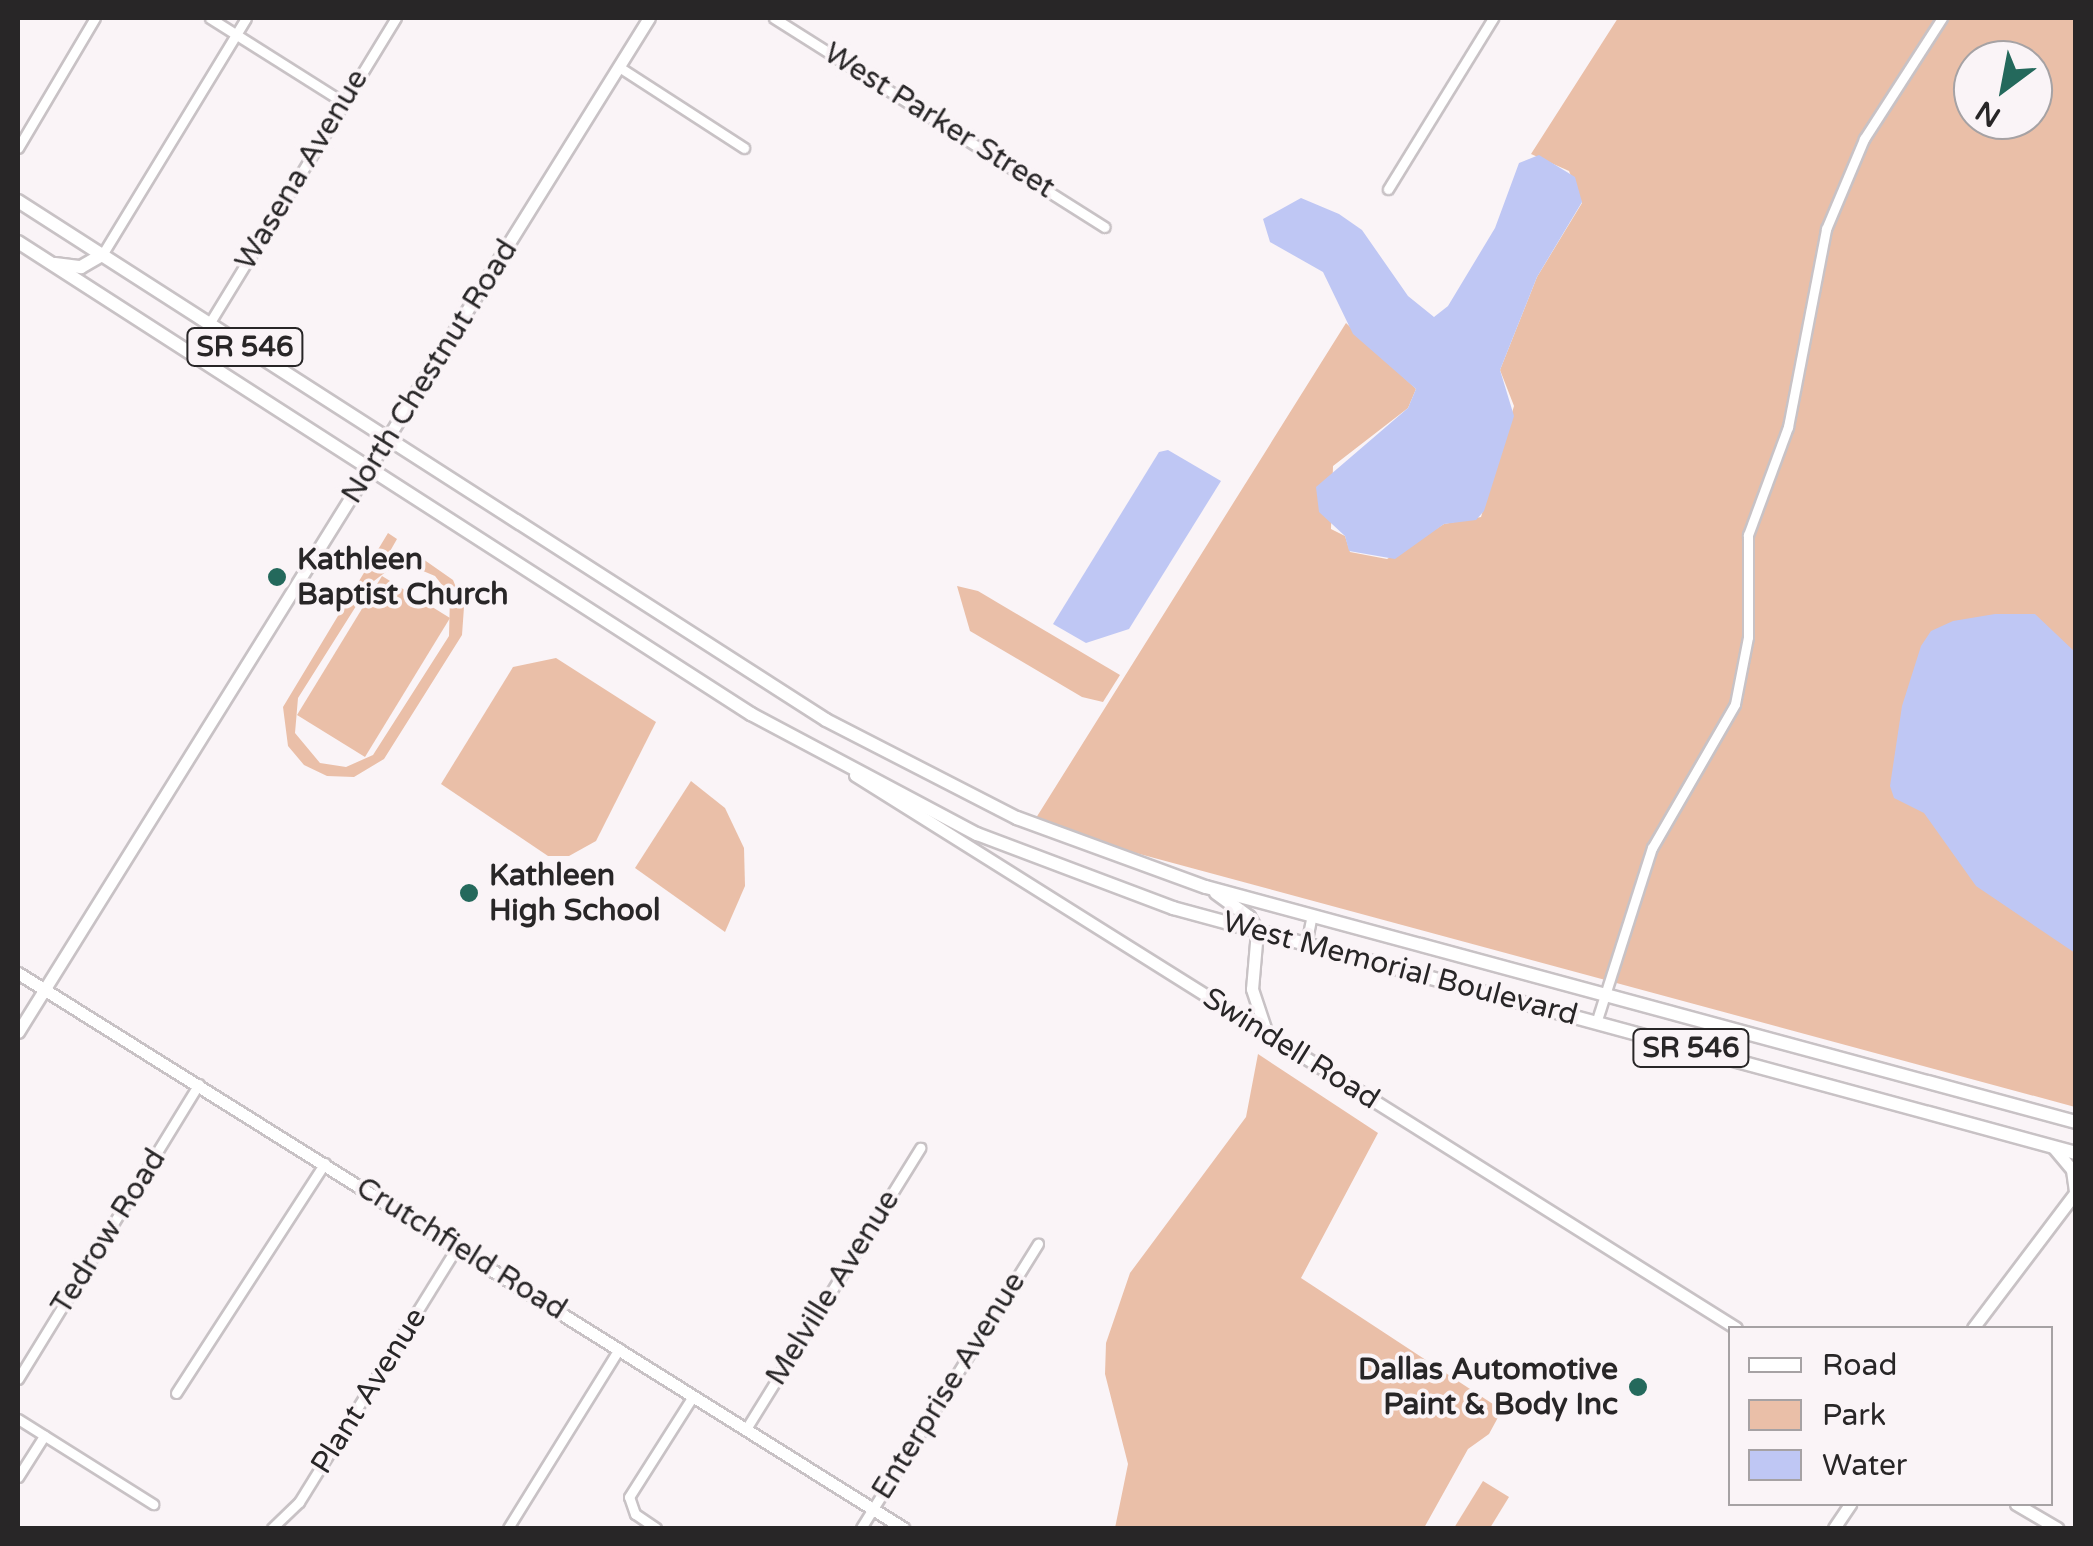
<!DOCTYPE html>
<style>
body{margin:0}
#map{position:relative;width:2093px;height:1546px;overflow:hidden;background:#faf4f7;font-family:"Varela Round",sans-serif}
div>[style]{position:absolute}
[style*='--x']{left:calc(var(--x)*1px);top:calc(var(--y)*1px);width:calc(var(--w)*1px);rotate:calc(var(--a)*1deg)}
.green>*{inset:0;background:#eabfa8}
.water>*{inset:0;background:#bfc7f4}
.roads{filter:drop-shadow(2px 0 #c8c2c5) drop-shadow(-2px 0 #c8c2c5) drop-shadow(0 2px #c8c2c5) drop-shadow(0 -2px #c8c2c5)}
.street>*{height:9px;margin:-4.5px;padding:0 4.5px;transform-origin:4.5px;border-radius:4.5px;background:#fff}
.secondary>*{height:11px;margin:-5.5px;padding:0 5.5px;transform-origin:5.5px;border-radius:5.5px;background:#fff}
.primary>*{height:12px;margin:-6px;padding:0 6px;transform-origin:6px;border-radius:6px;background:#fff}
.dots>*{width:28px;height:28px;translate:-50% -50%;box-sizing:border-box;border:5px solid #faf4f7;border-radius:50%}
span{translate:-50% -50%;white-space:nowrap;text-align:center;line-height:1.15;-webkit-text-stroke:8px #faf4f7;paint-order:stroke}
.shield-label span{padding:2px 8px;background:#faf4f7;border:2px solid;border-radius:8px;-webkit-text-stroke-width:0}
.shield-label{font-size:28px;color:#282627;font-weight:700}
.street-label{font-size:30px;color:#282627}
.poi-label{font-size:30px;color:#282627;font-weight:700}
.left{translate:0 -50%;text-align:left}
.right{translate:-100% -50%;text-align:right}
.frame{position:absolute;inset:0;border:20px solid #282627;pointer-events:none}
.legend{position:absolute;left:1728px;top:1326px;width:325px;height:180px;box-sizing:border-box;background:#faf4f7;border:2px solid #a6a2a4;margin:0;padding:12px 18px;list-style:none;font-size:30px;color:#282627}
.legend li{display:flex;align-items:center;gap:20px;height:50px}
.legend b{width:50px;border:2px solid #a6a2a4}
.north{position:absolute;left:1953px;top:40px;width:100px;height:100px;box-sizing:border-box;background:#faf4f7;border:2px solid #a6a2a4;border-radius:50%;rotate:212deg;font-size:28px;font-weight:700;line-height:40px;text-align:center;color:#282627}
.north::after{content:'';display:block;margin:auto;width:35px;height:45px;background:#24695c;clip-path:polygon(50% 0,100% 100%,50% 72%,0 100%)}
</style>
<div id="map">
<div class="green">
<div style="clip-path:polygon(evenodd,1618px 18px,2075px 18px,2075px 1107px,1121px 849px,1036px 818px,1346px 323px,1416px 389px,1408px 408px,1333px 466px,1331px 529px,1345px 536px,1350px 552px,1387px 559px,1444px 524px,1481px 517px,1514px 406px,1500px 370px,1537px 277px,1582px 203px,1569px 171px,1531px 154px,1618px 18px,1973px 60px,2033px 60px,2033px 120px,1973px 120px,1973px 60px)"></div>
<div style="clip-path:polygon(evenodd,388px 533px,397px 539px,385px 560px,423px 559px,453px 580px,464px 607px,462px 635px,384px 759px,354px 777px,327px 776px,304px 765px,288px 746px,283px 707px,388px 533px,416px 568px,435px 576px,450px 595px,449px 636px,373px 755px,346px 767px,320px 763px,295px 733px,298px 698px,370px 584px,387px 571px,416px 568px)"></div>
<div style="clip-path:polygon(382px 576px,450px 618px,365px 757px,297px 715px)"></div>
<div style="clip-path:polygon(957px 586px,978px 591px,1120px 675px,1103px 702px,1082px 697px,970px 631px)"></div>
<div style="clip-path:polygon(556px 658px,656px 722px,596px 841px,569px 856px,548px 856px,441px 784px,513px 667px)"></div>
<div style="clip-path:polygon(691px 781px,725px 808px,744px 848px,745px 886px,725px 932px,635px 868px)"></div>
<div style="clip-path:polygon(1258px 1054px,1378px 1133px,1301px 1278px,1502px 1410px,1489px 1434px,1468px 1449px,1424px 1528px,1115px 1528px,1128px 1464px,1105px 1374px,1106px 1343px,1130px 1273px,1246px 1117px)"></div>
<div style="clip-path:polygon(1483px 1481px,1509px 1497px,1490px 1528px,1454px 1528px)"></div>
</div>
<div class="water">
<div style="clip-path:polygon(1539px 155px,1575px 177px,1582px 202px,1537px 277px,1500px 370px,1514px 416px,1484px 511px,1476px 520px,1444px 524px,1395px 559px,1349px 551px,1345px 536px,1319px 512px,1316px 487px,1408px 408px,1416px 389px,1353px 334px,1323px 272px,1270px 242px,1263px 219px,1301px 198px,1339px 214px,1362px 230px,1408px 296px,1434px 317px,1448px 306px,1495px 228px,1519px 163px)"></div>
<div style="clip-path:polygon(1168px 450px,1221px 481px,1129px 629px,1086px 643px,1053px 624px,1159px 452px)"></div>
<div style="clip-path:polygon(1995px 614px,2035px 614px,2075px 652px,2075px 953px,1976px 886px,1924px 813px,1894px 798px,1890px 786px,1902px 706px,1921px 646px,1931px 631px,1953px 621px)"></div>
</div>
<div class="roads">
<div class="street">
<div style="--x:210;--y:18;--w:157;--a:32.3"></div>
<div style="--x:774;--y:18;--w:391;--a:32.3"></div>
<div style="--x:619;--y:67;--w:149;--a:32.9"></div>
<div style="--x:18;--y:148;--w:151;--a:-59.4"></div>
<div style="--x:1388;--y:189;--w:201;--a:-58.4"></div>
<div style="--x:102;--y:255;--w:277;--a:-58.7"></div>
<div style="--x:209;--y:324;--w:359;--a:-58.6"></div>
<div style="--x:1306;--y:945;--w:31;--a:-79"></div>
<div style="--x:1596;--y:1023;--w:184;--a:-72.3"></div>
<div style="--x:1652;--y:848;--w:166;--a:-60"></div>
<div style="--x:1735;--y:704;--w:68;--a:-79"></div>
<div style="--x:1748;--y:637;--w:102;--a:-90"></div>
<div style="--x:1748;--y:535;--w:115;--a:-69.7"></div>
<div style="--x:1788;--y:427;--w:202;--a:-79.1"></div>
<div style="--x:1826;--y:229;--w:98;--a:-67.1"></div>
<div style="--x:1864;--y:139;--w:144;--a:-57.2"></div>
<div style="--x:18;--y:1379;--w:346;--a:-58.5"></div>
<div style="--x:176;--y:1393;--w:274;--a:-57.1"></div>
<div style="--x:18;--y:1419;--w:160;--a:32.2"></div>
<div style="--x:746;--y:1429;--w:331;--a:-58.2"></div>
<div style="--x:18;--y:1477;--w:49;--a:-57.6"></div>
<div style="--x:272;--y:1528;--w:37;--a:-44"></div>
<div style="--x:299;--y:1502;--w:300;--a:-58.2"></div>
<div style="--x:508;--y:1528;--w:211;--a:-58.2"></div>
<div style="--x:656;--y:1528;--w:25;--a:-146"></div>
<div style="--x:635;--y:1514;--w:18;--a:-109"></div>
<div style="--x:629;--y:1497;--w:120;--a:-57.6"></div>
<div style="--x:861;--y:1528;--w:335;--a:-58.1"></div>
</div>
<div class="secondary">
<div style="--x:855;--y:775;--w:1040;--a:32.12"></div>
<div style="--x:1257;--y:931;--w:58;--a:94.9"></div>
<div style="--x:1252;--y:989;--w:44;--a:71.6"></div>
<div style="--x:18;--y:973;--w:1045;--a:32.09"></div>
<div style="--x:18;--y:1032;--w:1194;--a:-58.11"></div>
<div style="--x:2053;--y:1147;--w:30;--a:50"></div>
<div style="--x:2072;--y:1170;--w:22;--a:82"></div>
<div style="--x:1973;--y:1328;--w:171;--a:-52.9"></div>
<div style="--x:2016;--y:1504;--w:48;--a:30.3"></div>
<div style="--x:1834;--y:1528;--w:29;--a:-56"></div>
</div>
<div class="primary">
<div style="--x:18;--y:201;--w:960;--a:32.71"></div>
<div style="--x:826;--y:720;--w:215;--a:27.2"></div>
<div style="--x:1017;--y:818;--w:201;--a:20.1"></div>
<div style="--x:1206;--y:887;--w:901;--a:15.12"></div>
<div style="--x:18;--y:242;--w:872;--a:32.78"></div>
<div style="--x:751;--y:714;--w:256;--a:28"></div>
<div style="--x:977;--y:834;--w:210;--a:20.7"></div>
<div style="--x:1173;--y:908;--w:936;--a:15.18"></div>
<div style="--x:55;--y:264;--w:26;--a:7"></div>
<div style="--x:81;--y:267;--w:24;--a:-30"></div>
<div style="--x:1216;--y:893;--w:41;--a:36"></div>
<div style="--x:1249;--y:917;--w:16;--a:60"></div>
</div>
</div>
<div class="dots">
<div style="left:277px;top:577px;background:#24695c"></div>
<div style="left:469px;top:893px;background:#24695c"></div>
<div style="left:1638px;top:1387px;background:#24695c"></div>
</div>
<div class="shield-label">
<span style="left:245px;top:347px">SR 546</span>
<span style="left:1691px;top:1048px">SR 546</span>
</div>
<div class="street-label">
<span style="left:939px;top:121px;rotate:32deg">West Parker Street</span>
<span style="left:302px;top:170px;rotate:-59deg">Wasena Avenue</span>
<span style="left:430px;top:372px;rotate:-58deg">North Chestnut Road</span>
<span style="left:1400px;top:969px;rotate:15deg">West Memorial Boulevard</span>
<span style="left:1291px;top:1049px;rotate:32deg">Swindell Road</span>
<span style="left:109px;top:1232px;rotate:-58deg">Tedrow Road</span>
<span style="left:461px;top:1249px;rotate:32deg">Crutchfield Road</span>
<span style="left:833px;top:1288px;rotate:-58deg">Melville Avenue</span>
<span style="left:949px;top:1386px;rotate:-58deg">Enterprise Avenue</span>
<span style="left:369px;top:1391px;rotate:-58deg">Plant Avenue</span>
</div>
<div class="poi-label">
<span class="left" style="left:297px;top:577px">Kathleen<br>Baptist Church</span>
<span class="left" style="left:489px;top:893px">Kathleen<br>High School</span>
<span class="right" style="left:1618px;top:1387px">Dallas Automotive<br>Paint &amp; Body Inc</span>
</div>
<div class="frame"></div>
<ul class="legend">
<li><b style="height:12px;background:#fff"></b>Road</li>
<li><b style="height:28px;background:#eabfa8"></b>Park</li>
<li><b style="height:28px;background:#bfc7f4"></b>Water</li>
</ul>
<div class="north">N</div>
</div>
